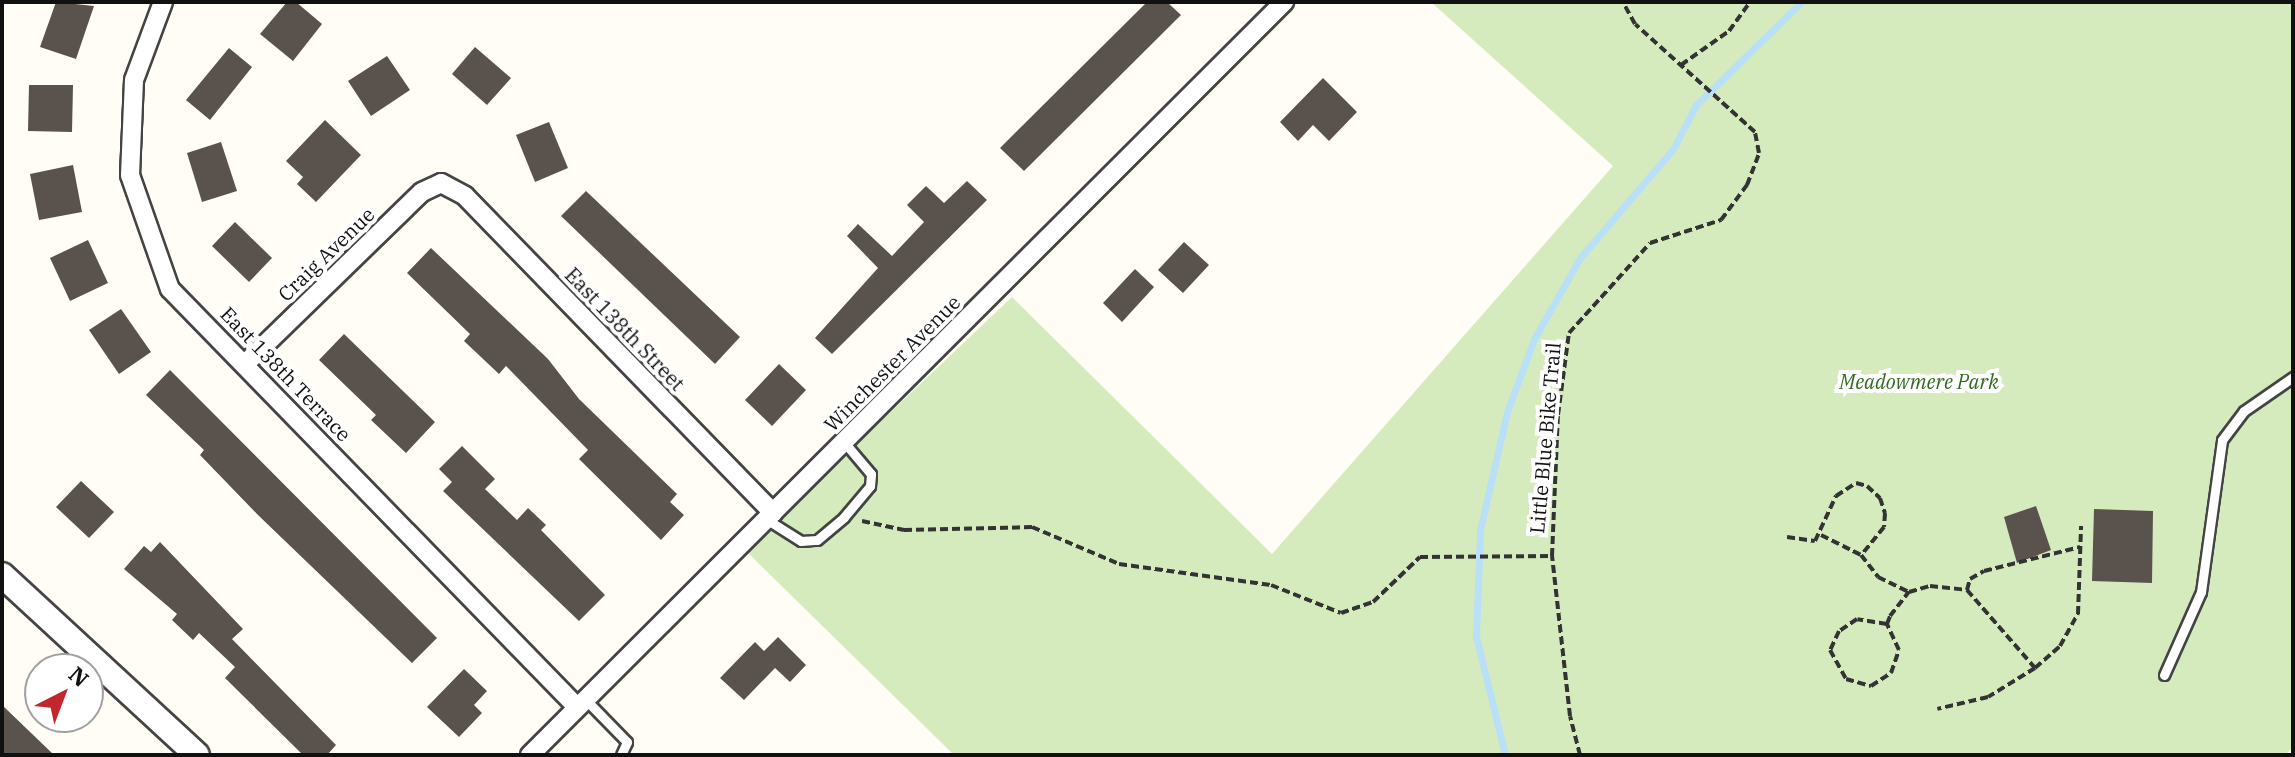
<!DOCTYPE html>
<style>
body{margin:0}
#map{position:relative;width:2295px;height:757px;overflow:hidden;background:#fffdf5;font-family:"IBM Plex Serif",serif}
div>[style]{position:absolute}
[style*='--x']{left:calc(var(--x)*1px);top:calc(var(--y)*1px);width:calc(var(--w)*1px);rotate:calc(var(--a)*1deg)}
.green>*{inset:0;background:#d5ebbd}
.stream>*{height:7px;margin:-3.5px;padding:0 3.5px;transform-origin:3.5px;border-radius:3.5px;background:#b9e0f7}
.building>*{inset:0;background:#5a524d}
.path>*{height:4px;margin-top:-2px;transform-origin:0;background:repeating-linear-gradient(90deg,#333 0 8px,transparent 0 12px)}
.roads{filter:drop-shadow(2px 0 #444) drop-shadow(-2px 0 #444) drop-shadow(0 2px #444) drop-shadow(0 -2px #444)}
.service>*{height:9px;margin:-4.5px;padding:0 4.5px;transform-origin:4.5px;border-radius:4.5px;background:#fff}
.minor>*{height:18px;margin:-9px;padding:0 9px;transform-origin:9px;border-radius:9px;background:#fff}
.tertiary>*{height:24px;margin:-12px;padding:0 12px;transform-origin:12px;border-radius:12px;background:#fff}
span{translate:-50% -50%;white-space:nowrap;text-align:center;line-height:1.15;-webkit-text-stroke:8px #fff;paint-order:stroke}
.street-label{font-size:20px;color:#111}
.park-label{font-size:20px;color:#2f6b1f;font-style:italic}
.frame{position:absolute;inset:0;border:4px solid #111;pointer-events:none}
.north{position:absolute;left:24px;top:653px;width:80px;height:80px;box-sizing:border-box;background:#fff;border:2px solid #a0a0a0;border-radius:50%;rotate:42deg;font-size:22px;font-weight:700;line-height:32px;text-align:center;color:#111}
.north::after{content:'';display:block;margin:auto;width:28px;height:36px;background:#c4262e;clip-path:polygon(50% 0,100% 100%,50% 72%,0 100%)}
</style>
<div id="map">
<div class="green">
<div style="clip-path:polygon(1431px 2px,2293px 2px,2293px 747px,2285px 755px,954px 755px,745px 550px,1012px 297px,1272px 554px,1613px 166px)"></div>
</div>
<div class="stream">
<div style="--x:1505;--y:755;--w:122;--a:-103.7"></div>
<div style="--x:1476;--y:636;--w:106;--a:-87.8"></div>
<div style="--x:1480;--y:530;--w:121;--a:-77.1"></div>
<div style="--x:1507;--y:412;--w:78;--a:-69.7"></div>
<div style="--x:1534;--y:339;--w:93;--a:-60.4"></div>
<div style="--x:1580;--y:258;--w:143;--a:-49.5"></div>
<div style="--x:1673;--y:149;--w:50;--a:-62.4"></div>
<div style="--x:1696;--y:105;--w:147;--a:-44.4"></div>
</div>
<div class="building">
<div style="clip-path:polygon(56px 2px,94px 6px,76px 59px,40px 47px)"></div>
<div style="clip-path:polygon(287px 2px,296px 2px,322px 24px,293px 61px,260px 34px)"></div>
<div style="clip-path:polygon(1147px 2px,1167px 2px,1181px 15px,1024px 171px,1000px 148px)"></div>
<div style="clip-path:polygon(475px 47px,511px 78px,487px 105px,452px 74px)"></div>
<div style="clip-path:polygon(229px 48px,252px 67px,210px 120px,186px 100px)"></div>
<div style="clip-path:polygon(387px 56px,410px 90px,371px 116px,348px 81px)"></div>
<div style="clip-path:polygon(1323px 78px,1357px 112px,1329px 141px,1313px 125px,1298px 141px,1280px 122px)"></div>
<div style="clip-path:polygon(29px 85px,73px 85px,72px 132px,28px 131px)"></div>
<div style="clip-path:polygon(325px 120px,361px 155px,316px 202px,297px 184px,303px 177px,286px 161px)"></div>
<div style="clip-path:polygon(549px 122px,568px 168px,535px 182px,516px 135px)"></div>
<div style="clip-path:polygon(221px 142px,237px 191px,202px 202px,187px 153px)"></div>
<div style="clip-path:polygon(73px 165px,82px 212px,39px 220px,30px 174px)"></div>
<div style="clip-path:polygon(967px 181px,987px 200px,832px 354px,815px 338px,878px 268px,847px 236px,858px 224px,892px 256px,924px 222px,907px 205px,926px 186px,944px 203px)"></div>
<div style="clip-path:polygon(586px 191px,740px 337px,715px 364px,561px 216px)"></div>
<div style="clip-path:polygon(235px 222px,272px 258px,249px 282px,212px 246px)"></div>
<div style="clip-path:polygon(88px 240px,108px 283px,70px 301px,50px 258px)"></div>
<div style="clip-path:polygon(1184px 242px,1209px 265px,1183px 293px,1158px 270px)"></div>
<div style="clip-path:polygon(431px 248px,548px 359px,579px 399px,677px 494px,670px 502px,684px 515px,661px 540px,579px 459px,588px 450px,506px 366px,499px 374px,464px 341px,470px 334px,407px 273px)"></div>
<div style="clip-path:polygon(1135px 269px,1154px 287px,1122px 322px,1103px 303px)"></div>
<div style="clip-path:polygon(121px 309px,151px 352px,119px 374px,89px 330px)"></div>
<div style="clip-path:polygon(344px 334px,435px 422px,406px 453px,371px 420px,376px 415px,319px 360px)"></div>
<div style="clip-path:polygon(779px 364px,806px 390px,772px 426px,745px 400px)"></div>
<div style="clip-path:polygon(170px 370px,437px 638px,412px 663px,258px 515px,200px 455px,204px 450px,146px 395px)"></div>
<div style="clip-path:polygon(462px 446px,495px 479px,485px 489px,517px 520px,528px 508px,546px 525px,541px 530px,605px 595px,579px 621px,443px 491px,452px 482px,439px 469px)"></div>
<div style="clip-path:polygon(81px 481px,114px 512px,89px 538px,56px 507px)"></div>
<div style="clip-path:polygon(2036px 506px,2051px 550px,2017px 563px,2004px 517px)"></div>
<div style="clip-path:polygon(2094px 509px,2153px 511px,2152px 583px,2092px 581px)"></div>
<div style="clip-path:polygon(160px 542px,243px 629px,232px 639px,336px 745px,327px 755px,303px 755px,225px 678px,235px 667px,199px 633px,193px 640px,172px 620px,177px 614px,124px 569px,144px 546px,151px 552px)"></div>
<div style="clip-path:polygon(778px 637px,806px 665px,790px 682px,775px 668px,744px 700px,720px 678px,755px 642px,764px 651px)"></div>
<div style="clip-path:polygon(464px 669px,487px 691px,474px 705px,482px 713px,459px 737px,427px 707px)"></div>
<div style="clip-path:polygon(2px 705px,54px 755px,2px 755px)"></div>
</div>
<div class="path">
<div style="--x:1681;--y:65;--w:59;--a:-35.3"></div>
<div style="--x:1729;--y:31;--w:36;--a:-54"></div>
<div style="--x:862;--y:521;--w:43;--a:12.1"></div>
<div style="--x:904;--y:530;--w:128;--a:-1.3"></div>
<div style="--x:1032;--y:527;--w:95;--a:23"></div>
<div style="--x:1119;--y:564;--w:153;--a:7.9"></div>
<div style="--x:1271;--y:585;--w:75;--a:21.8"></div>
<div style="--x:1341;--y:613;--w:34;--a:-19"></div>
<div style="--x:1373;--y:602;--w:65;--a:-43.8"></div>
<div style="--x:1420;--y:557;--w:132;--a:-0.4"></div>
<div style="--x:1821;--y:535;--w:45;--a:26.6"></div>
<div style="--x:1787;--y:537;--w:28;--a:8"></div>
<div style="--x:1815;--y:541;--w:50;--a:-65"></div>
<div style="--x:1836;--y:496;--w:24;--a:-33"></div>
<div style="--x:1856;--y:483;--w:11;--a:15"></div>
<div style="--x:1867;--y:486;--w:18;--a:43"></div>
<div style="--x:1880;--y:498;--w:16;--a:72"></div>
<div style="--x:1885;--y:513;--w:14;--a:94"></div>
<div style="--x:1884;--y:527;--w:36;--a:129"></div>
<div style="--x:1861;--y:555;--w:28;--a:52"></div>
<div style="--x:1878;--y:577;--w:34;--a:26"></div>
<div style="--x:1967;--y:590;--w:11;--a:-75"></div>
<div style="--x:1970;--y:579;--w:16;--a:-30"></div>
<div style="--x:1984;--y:571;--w:99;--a:-14"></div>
<div style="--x:1887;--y:624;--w:30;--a:-171"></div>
<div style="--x:1857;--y:619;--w:22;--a:146"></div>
<div style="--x:1839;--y:631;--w:21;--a:115"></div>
<div style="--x:1830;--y:650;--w:33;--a:61"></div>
<div style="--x:1846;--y:679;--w:26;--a:16"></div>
<div style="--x:1871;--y:686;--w:24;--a:-33"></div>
<div style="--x:1891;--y:673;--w:24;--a:-71"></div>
<div style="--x:1899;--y:650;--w:29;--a:-115"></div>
<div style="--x:1887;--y:624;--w:9;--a:-69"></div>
<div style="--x:1890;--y:616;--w:31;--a:-52"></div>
<div style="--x:1909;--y:592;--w:22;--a:-16"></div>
<div style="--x:1930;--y:586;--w:37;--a:6"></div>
<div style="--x:1967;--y:590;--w:103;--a:48.9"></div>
<div style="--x:2035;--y:668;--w:55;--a:148.3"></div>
<div style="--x:1988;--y:697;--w:52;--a:166.8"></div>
<div style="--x:2035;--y:668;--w:33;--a:-41"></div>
<div style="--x:2060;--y:646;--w:37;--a:-61"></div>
<div style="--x:2078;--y:614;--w:88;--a:-88"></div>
<div style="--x:1580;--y:755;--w:40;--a:-104.4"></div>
<div style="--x:1570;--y:716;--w:161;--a:-96.4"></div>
<div style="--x:1552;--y:556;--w:141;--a:-87.6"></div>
<div style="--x:1558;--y:415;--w:83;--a:-82.4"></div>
<div style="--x:1569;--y:333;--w:121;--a:-48"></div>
<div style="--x:1650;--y:243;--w:75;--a:-17.9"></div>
<div style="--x:1721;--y:220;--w:44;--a:-53.4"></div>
<div style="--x:1747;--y:185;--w:34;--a:-69"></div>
<div style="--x:1759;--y:153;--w:21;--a:-101"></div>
<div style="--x:1755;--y:132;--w:161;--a:-138"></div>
<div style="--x:1635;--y:24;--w:25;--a:-119"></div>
</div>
<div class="roads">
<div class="service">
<div style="--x:766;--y:519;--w:41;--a:32.2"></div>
<div style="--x:801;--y:541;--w:16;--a:-4"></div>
<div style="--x:817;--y:540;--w:35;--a:-40"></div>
<div style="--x:844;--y:517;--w:40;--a:-50"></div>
<div style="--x:870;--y:486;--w:12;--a:-85"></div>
<div style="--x:871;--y:474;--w:42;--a:-130.2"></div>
<div style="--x:2164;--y:675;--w:91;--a:-66"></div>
<div style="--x:2201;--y:592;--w:153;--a:-82.1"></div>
<div style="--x:2222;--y:440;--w:36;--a:-53"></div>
<div style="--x:2244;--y:411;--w:60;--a:-34.8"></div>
<div style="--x:585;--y:699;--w:60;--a:45.7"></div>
<div style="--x:627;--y:742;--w:14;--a:115"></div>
</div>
<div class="minor">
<div style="--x:163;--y:2;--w:83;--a:110.4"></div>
<div style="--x:134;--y:80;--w:95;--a:92.4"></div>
<div style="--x:130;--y:175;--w:121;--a:70.7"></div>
<div style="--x:170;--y:289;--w:583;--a:45.76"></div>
<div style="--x:246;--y:363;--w:245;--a:-44.2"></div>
<div style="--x:422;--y:192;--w:21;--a:-25"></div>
<div style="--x:441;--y:183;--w:27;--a:28"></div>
<div style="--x:465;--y:196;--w:442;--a:45.8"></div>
<div style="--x:530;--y:755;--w:1066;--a:-44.96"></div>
</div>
<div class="tertiary">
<div style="--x:2;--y:575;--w:265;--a:42.7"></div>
</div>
</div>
<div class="street-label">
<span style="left:326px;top:254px;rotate:-44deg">Craig Avenue</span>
<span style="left:625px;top:329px;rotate:46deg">East 138th Street</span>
<span style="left:892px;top:363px;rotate:-45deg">Winchester Avenue</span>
<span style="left:286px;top:374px;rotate:46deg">East 138th Terrace</span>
<span style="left:1545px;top:438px;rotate:-85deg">Little Blue Bike Trail</span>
</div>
<div class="park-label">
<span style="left:1919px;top:381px">Meadowmere Park</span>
</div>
<div class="frame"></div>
<div class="north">N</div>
</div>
